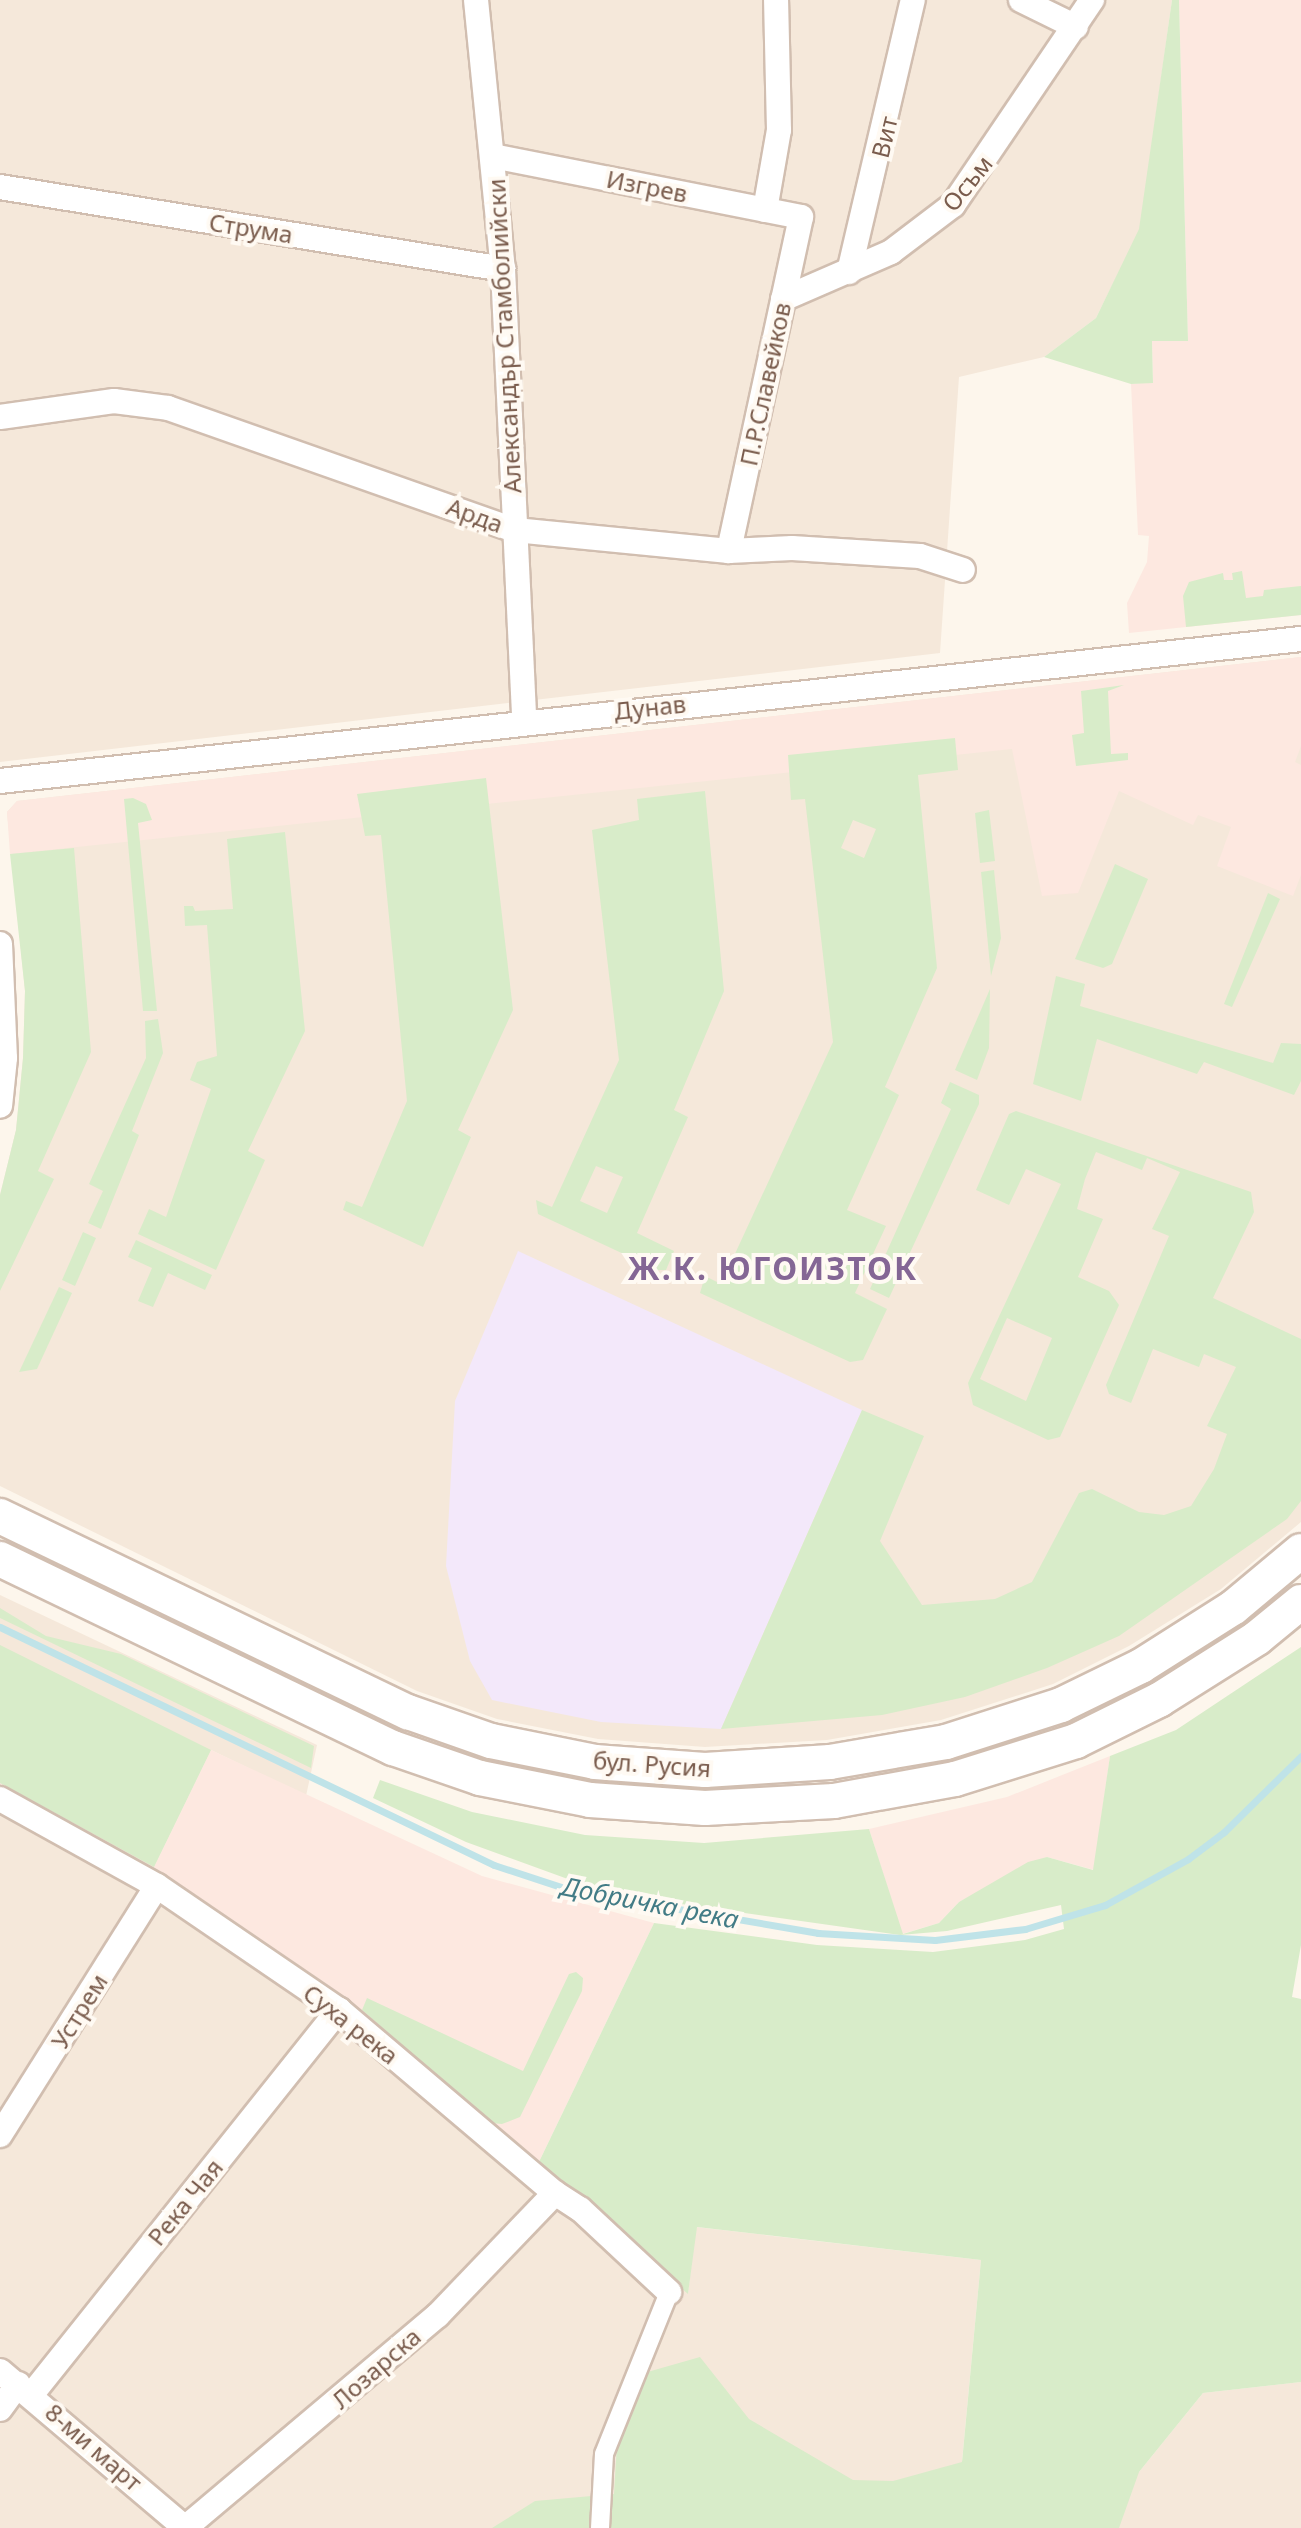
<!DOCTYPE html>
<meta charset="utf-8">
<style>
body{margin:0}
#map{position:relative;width:1301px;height:2528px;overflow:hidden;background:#fdf6ec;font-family:"Noto Sans",sans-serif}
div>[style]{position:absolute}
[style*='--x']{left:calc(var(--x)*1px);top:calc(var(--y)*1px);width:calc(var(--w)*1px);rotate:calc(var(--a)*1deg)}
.residential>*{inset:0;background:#f5e8da}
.commercial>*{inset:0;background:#fde8e0}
.education>*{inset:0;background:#f3e8fa}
.green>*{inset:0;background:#d8ecc9}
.stream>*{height:7px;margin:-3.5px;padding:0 3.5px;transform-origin:3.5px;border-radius:3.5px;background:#bfe3e8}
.roads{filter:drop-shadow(2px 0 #d1beb0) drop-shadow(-2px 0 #d1beb0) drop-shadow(0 2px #d1beb0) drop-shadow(0 -2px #d1beb0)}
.pedestrian>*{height:18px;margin:-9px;padding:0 9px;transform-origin:9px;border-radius:9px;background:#fff}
.minor>*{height:24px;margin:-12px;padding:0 12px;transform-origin:12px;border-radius:12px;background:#fff}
.secondary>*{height:34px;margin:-17px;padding:0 17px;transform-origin:17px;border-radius:17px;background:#fff}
span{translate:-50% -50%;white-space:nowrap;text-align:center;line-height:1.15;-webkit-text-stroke:8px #fffaf3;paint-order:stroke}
.street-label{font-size:24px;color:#7a5c4d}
.water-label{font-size:26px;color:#437c86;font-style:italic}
.district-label{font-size:32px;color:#846695;font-weight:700;letter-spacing:2px}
</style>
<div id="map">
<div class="residential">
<div style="clip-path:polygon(0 0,1172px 0,1140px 229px,1096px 318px,1044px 357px,959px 377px,940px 653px,0 762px)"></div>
<div style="clip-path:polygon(1301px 657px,1301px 1522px,1221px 1589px,1129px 1646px,1053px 1684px,941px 1720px,827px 1740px,705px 1747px,598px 1739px,497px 1719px,417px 1691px,0 1486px,0 1195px,16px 1130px,23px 1058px,25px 991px,7px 812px,17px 801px)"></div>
<div style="clip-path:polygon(0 1595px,317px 1745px,306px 1796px,211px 1750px,154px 1867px,347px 1998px,688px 2293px,696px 2227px,981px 2260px,962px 2461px,1139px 2472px,1203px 2393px,1301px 2382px,1301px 2528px,0 2528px)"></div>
</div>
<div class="commercial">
<div style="clip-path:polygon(1179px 0,1301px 0,1301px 615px,1129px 633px,1127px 603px,1147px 562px,1149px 536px,1138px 535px,1131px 384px,1153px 382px,1152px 340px,1188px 341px)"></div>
<div style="clip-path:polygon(1301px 657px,1301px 746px,1295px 762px,1301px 765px,1301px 875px,1293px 896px,1217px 866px,1231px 827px,1198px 815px,1193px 825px,1119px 791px,1078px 893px,1042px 896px,1012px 749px,10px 854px,7px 812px,17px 801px)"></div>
<div style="clip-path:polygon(211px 1750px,482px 1876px,654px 1923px,538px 2164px,347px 1998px,154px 1867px)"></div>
<div style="clip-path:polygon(1110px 1756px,1094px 1870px,1047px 1857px,959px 1902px,939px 1923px,902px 1934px,869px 1829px,1007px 1797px)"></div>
</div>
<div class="education">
<div style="clip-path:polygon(518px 1251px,862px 1410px,721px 1729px,601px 1722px,492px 1700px,470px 1661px,446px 1566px,455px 1401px)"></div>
</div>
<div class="green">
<div style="clip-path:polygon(1172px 0,1179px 0,1188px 341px,1152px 341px,1153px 383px,1131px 384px,1044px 357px,1096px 318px,1139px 229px)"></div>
<div style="clip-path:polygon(1242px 571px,1246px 598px,1263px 596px,1264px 590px,1301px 586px,1301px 615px,1186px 627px,1183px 596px,1189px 582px,1223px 573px,1224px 580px,1233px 580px,1232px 573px)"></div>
<div style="clip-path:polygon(1124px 685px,1108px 691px,1111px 754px,1128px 753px,1128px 760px,1076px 766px,1072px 735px,1084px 733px,1081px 691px)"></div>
<div style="clip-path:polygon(evenodd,955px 738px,958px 770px,918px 775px,937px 968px,885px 1087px,899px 1095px,847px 1210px,886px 1226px,855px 1293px,887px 1309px,863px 1360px,850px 1362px,700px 1293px,705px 1276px,721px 1284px,833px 1042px,805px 799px,791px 800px,788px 755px,955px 738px,853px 820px,876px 829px,864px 858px,841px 848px,853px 820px)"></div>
<div style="clip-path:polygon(486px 778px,513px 1010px,458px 1130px,471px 1137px,423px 1247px,343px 1210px,346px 1201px,362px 1207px,407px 1101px,381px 835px,365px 836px,357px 794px)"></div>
<div style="clip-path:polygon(evenodd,705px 791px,724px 991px,674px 1110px,688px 1117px,637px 1233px,674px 1251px,666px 1270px,658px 1270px,538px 1214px,536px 1200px,552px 1207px,619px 1060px,592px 830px,639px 820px,637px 799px,705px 791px,596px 1166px,623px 1177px,607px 1213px,580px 1201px,596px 1166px)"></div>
<div style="clip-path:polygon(133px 798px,146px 804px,152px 820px,138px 823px,157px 1011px,143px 1011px,124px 799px)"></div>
<div style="clip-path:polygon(989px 810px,995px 861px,980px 863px,975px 813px)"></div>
<div style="clip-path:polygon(285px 832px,305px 1031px,248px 1151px,265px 1160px,216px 1270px,138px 1234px,149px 1209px,166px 1217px,211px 1089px,190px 1080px,197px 1062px,217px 1056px,207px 925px,185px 926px,184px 906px,193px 906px,195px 911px,233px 909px,227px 839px)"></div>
<div style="clip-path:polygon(74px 848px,91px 1052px,38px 1171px,54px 1179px,0 1291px,0 1195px,16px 1130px,23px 1058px,25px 991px,10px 854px)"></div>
<div style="clip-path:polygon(1115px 864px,1148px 879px,1112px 964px,1103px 968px,1075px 959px)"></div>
<div style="clip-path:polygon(994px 870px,1001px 938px,991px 976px,981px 872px)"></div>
<div style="clip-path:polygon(1268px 893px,1280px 899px,1232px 1007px,1224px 1004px)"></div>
<div style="clip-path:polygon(1056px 976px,1085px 984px,1080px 1006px,1273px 1063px,1281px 1043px,1301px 1044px,1301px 1081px,1294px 1095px,1204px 1062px,1197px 1074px,1097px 1039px,1081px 1101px,1033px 1084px)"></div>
<div style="clip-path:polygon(990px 989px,989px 1048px,977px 1080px,955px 1070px)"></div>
<div style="clip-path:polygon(158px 1019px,163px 1053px,132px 1131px,139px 1135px,101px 1229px,88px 1223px,103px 1191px,89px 1184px,146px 1058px,145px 1021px)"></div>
<div style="clip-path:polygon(950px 1082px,979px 1095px,979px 1104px,889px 1298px,870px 1289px,951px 1109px,941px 1103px)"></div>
<div style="clip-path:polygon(evenodd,1016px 1111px,1251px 1192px,1254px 1212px,1213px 1298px,1301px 1339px,1301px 1501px,1287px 1519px,1119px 1636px,1047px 1668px,965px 1697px,882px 1715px,721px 1729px,862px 1410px,924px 1436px,880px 1541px,922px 1605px,995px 1599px,1032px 1582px,1079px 1493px,1092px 1489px,1139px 1512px,1164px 1515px,1191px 1506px,1214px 1469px,1227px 1434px,1207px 1426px,1236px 1367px,1204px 1354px,1199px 1367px,1153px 1349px,1131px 1403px,1109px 1394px,1106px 1385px,1169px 1236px,1152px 1229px,1180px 1172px,1147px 1158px,1142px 1170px,1096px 1152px,1085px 1179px,1077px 1209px,1103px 1219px,1078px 1277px,1109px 1291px,1119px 1305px,1060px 1437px,1048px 1440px,973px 1405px,968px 1383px,1061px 1184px,1026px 1169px,1009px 1205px,976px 1190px,1009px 1114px,1016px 1111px,1007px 1318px,1052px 1338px,1026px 1401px,980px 1379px,1007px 1318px)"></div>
<div style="clip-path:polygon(83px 1232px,96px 1238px,75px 1286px,62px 1280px)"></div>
<div style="clip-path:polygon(136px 1240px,212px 1275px,205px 1290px,168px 1273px,153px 1307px,138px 1301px,152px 1268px,128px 1257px)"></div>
<div style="clip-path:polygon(59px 1287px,72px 1293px,37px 1369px,19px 1372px)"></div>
<div style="clip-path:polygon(0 1608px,46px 1636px,121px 1654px,314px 1746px,311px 1768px,0 1618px)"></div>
<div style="clip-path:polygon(0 1645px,211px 1750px,154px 1867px,0 1783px)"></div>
<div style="clip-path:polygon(1301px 1647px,1301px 1945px,1292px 1997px,1301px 1999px,1301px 2382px,1203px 2393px,1139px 2472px,1119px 2528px,492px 2528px,535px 2501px,614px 2494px,617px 2443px,644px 2373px,700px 2357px,749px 2419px,853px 2480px,893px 2481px,962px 2462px,981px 2260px,697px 2227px,688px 2294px,538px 2164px,654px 1923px,817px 1945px,933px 1952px,1025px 1940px,1064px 1929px,1061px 1905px,947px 1931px,900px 1935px,646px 1899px,576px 1882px,466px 1842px,373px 1798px,380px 1780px,472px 1812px,585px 1835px,704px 1843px,869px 1829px,903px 1934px,939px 1923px,959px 1902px,1028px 1862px,1047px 1857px,1093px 1870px,1110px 1756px,1176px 1730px)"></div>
<div style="clip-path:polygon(576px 1972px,583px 1978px,582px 1991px,520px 2117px,502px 2124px,491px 2123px,362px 2010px,367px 1998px,523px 2071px,569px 1974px)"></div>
</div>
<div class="stream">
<div style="--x:0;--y:1627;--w:548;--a:25.72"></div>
<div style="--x:494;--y:1865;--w:83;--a:18.2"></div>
<div style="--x:573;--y:1891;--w:249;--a:9.7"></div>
<div style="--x:818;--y:1933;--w:117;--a:3.4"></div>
<div style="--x:935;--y:1940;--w:91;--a:-7"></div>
<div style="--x:1025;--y:1929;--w:84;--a:-16.7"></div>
<div style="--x:1105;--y:1905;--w:95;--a:-29"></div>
<div style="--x:1188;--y:1859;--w:45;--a:-36.9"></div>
<div style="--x:1224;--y:1832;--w:108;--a:-44.6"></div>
</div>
<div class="roads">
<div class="pedestrian">
<div style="--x:600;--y:2528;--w:74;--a:-86.9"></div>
<div style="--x:604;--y:2454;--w:175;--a:-68.1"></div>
</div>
<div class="minor">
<div style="--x:476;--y:0;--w:270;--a:84.3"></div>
<div style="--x:503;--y:269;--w:451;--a:87.3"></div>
<div style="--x:1021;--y:0;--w:61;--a:26.1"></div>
<div style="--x:493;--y:156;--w:314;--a:11.2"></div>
<div style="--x:801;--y:217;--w:342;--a:102.2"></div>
<div style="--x:0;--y:187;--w:510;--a:9.26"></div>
<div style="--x:765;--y:210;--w:81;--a:-80.1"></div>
<div style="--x:779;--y:130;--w:130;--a:-91.3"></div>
<div style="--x:849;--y:272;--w:279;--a:-76.8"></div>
<div style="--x:783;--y:299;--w:118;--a:-23.5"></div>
<div style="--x:891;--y:252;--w:78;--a:-37.2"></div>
<div style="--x:953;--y:205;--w:248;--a:-55.9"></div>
<div style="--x:0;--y:417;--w:115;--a:-8"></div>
<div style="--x:114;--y:401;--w:54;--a:7.4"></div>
<div style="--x:168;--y:408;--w:368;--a:19.4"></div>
<div style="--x:515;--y:530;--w:215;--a:5.6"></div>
<div style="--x:729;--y:551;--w:63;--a:-2.7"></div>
<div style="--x:792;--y:548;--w:128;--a:3.6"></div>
<div style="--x:920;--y:556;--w:45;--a:18"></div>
<div style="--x:0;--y:781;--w:1309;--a:-6.23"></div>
<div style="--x:0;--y:944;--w:114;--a:87.5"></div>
<div style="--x:5;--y:1058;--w:48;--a:95.9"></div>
<div style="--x:0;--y:1799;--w:179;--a:29"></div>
<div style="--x:157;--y:1886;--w:220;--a:34.3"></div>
<div style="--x:339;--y:2010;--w:283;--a:40.3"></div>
<div style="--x:555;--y:2193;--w:30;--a:33"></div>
<div style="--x:580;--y:2209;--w:122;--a:43"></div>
<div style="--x:0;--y:2135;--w:294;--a:-57.8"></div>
<div style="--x:0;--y:2371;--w:243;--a:40.3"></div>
<div style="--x:185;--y:2528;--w:331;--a:-40.1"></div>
<div style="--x:438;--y:2315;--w:169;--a:-46.2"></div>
<div style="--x:32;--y:2394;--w:492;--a:-51.4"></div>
<div style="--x:0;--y:2409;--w:31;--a:-54"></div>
</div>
<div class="secondary">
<div style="--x:0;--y:1516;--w:453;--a:25.7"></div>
<div style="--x:408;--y:1712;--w:88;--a:19.3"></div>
<div style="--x:491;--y:1741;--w:106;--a:11.4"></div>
<div style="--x:595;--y:1762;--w:110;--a:4.2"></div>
<div style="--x:705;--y:1770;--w:125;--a:-3.7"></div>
<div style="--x:830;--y:1762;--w:118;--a:-9.8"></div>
<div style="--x:946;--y:1742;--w:121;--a:-17.8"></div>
<div style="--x:1061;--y:1705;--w:89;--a:-26"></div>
<div style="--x:1141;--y:1666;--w:110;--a:-32.4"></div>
<div style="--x:1234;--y:1607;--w:87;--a:-39.9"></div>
<div style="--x:0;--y:1559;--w:436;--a:25.7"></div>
<div style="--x:393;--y:1748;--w:92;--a:19"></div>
<div style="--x:480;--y:1778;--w:112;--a:11.3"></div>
<div style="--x:590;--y:1800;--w:115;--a:4"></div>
<div style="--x:705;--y:1808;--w:129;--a:-3.1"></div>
<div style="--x:834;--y:1801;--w:123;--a:-10.3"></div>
<div style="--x:955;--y:1779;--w:127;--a:-17.4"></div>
<div style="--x:1076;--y:1741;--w:93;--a:-26.3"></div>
<div style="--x:1159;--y:1700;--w:116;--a:-32.3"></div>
<div style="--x:1257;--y:1638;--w:57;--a:-39.3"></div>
</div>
</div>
<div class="street-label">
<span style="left:884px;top:137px;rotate:-76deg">Вит</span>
<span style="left:967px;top:183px;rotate:-51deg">Осъм</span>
<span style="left:647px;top:186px;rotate:11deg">Изгрев</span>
<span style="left:251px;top:228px;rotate:9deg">Струма</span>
<span style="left:504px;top:336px;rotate:-93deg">Александър Стамболийски</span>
<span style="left:765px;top:384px;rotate:-78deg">П.Р.Славейков</span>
<span style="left:475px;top:515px;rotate:20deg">Арда</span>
<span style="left:650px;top:707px;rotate:-6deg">Дунав</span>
<span style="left:652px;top:1764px;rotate:4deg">бул. Русия</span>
<span style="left:79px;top:2011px;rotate:-58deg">Устрем</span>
<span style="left:351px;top:2024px;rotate:38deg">Суха река</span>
<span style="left:185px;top:2202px;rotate:-51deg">Река Чая</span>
<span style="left:376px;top:2368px;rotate:-41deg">Лозарска</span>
<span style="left:94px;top:2447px;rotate:41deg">8-ми март</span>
</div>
<div class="water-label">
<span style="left:650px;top:1903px;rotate:11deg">Добричка река</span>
</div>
<div class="district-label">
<span style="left:773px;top:1268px">Ж.К. ЮГОИЗТОК</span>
</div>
</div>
